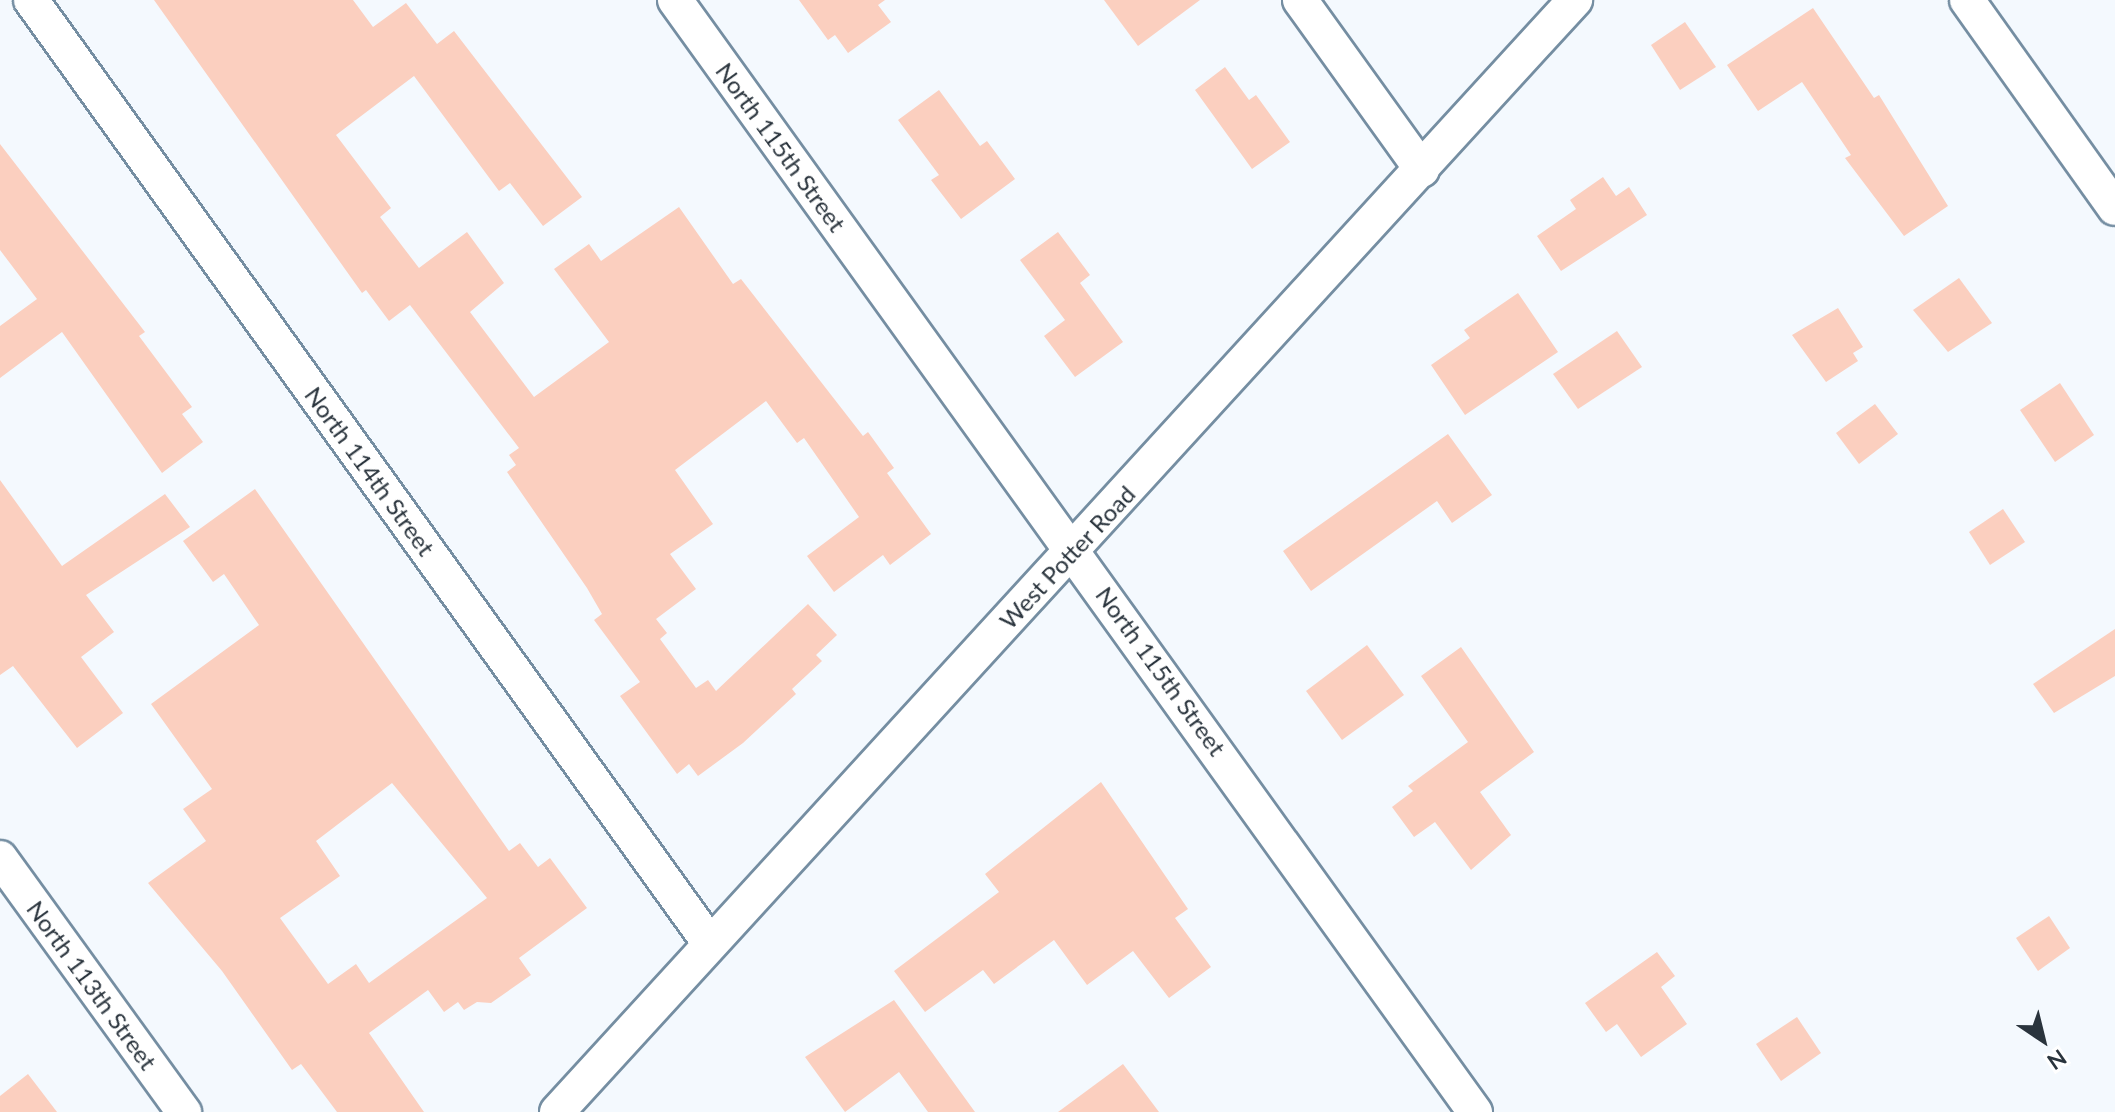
<!DOCTYPE html>
<style>
body{margin:0}
#map{position:relative;width:2115px;height:1112px;overflow:hidden;background:#f4f9fe;font-family:Lato,sans-serif}
div>[style]{position:absolute}
[style*='--x']{left:calc(var(--x)*1px);top:calc(var(--y)*1px);width:calc(var(--w)*1px);rotate:calc(var(--a)*1deg)}
.building>*{inset:0;background:#fbcfbf}
.roads{filter:drop-shadow(2px 0 #758ea2) drop-shadow(-2px 0 #758ea2) drop-shadow(0 2px #758ea2) drop-shadow(0 -2px #758ea2)}
.minor>*{height:34px;margin:-17px;padding:0 17px;transform-origin:17px;border-radius:17px;background:#fff}
span{translate:-50% -50%;white-space:nowrap;text-align:center;line-height:1.15;-webkit-text-stroke:6px #fff;paint-order:stroke}
.street-label{font-size:24px;color:#2a343d}
.north{position:absolute;left:2003px;top:1000px;width:80px;height:80px;-webkit-text-stroke:6px #fff;paint-order:stroke;rotate:145deg;font-size:22px;font-weight:700;line-height:32px;text-align:center;color:#2a343d}
.north::after{content:'';display:block;margin:auto;width:28px;height:36px;background:#2a343d;clip-path:polygon(50% 0,100% 100%,50% 72%,0 100%)}
</style>
<div id="map">
<div class="building">
<div style="clip-path:polygon(154px 0,353px 0,373px 27px,406px 3px,437px 44px,454px 31px,582px 197px,543px 226px,510px 183px,499px 191px,414px 76px,336px 135px,391px 208px,380px 217px,419px 268px,467px 232px,504px 283px,470px 312px,534px 397px,609px 342px,554px 269px,589px 244px,601px 261px,679px 207px,733px 284px,741px 279px,863px 436px,868px 432px,894px 468px,887px 473px,931px 534px,890px 565px,883px 555px,834px 592px,807px 556px,859px 517px,804px 438px,797px 443px,766px 401px,675px 470px,713px 524px,670px 554px,696px 589px,656px 619px,667px 633px,660px 639px,696px 688px,708px 680px,716px 691px,808px 604px,837px 635px,816px 655px,822px 661px,792px 689px,796px 694px,743px 743px,698px 776px,689px 764px,677px 774px,620px 696px,640px 682px,594px 620px,602px 614px,587px 588px,507px 472px,516px 465px,509px 455px,519px 448px,410px 305px,389px 321px,366px 290px,362px 293px)"></div>
<div style="clip-path:polygon(799px 0,885px 0,878px 5px,891px 22px,848px 53px,835px 35px,828px 40px)"></div>
<div style="clip-path:polygon(1104px 0,1200px 0,1138px 46px)"></div>
<div style="clip-path:polygon(1813px 8px,1874px 98px,1879px 95px,1948px 206px,1904px 236px,1845px 158px,1851px 155px,1802px 82px,1758px 111px,1727px 65px)"></div>
<div style="clip-path:polygon(1685px 22px,1716px 67px,1680px 90px,1651px 45px)"></div>
<div style="clip-path:polygon(1225px 67px,1249px 100px,1256px 95px,1290px 142px,1252px 169px,1195px 90px)"></div>
<div style="clip-path:polygon(939px 90px,980px 146px,987px 141px,1015px 179px,961px 219px,931px 180px,939px 175px,898px 120px)"></div>
<div style="clip-path:polygon(0 144px,145px 332px,139px 336px,192px 407px,182px 414px,203px 442px,162px 473px,62px 332px,0 378px,0 326px,37px 299px,0 250px)"></div>
<div style="clip-path:polygon(1603px 177px,1616px 196px,1629px 187px,1647px 215px,1561px 271px,1537px 236px,1576px 209px,1570px 200px)"></div>
<div style="clip-path:polygon(1058px 232px,1090px 275px,1080px 283px,1123px 342px,1075px 377px,1044px 336px,1065px 320px,1020px 260px)"></div>
<div style="clip-path:polygon(1959px 278px,1992px 323px,1948px 352px,1913px 310px)"></div>
<div style="clip-path:polygon(1518px 293px,1558px 352px,1465px 415px,1431px 365px,1470px 338px,1464px 330px)"></div>
<div style="clip-path:polygon(1838px 308px,1863px 347px,1853px 353px,1858px 361px,1826px 382px,1792px 335px)"></div>
<div style="clip-path:polygon(1617px 331px,1642px 367px,1578px 409px,1553px 374px)"></div>
<div style="clip-path:polygon(2060px 383px,2094px 435px,2055px 462px,2020px 410px)"></div>
<div style="clip-path:polygon(1875px 404px,1898px 434px,1859px 464px,1836px 433px)"></div>
<div style="clip-path:polygon(1448px 434px,1492px 495px,1452px 523px,1437px 501px,1311px 591px,1283px 551px)"></div>
<div style="clip-path:polygon(0 480px,62px 566px,165px 494px,190px 527px,86px 595px,114px 632px,81px 657px,123px 713px,77px 748px,13px 666px,0 675px)"></div>
<div style="clip-path:polygon(evenodd,255px 489px,509px 851px,520px 843px,538px 867px,550px 858px,587px 908px,519px 958px,531px 975px,491px 1003px,477px 1002px,464px 1010px,458px 1002px,444px 1012px,428px 990px,369px 1033px,424px 1112px,337px 1112px,301px 1064px,292px 1070px,222px 971px,148px 883px,206px 841px,183px 809px,212px 789px,151px 704px,259px 625px,224px 574px,213px 582px,183px 541px,255px 489px,392px 783px,487px 898px,369px 983px,356px 964px,328px 984px,280px 918px,340px 876px,316px 841px,392px 783px)"></div>
<div style="clip-path:polygon(2003px 509px,2025px 542px,1990px 565px,1969px 532px)"></div>
<div style="clip-path:polygon(2115px 629px,2115px 676px,2054px 713px,2033px 684px)"></div>
<div style="clip-path:polygon(1367px 645px,1404px 695px,1342px 740px,1306px 691px)"></div>
<div style="clip-path:polygon(1461px 647px,1534px 752px,1480px 792px,1511px 835px,1471px 870px,1435px 822px,1414px 837px,1392px 807px,1413px 791px,1408px 786px,1468px 742px,1421px 676px)"></div>
<div style="clip-path:polygon(1101px 782px,1188px 909px,1175px 918px,1211px 967px,1169px 998px,1133px 951px,1087px 985px,1054px 940px,994px 984px,983px 970px,925px 1012px,894px 971px,999px 892px,985px 874px)"></div>
<div style="clip-path:polygon(2049px 916px,2070px 948px,2038px 971px,2016px 938px)"></div>
<div style="clip-path:polygon(1657px 952px,1675px 976px,1661px 987px,1687px 1024px,1641px 1057px,1617px 1024px,1606px 1032px,1585px 1003px)"></div>
<div style="clip-path:polygon(894px 1000px,975px 1112px,928px 1112px,899px 1072px,845px 1112px,805px 1057px)"></div>
<div style="clip-path:polygon(1797px 1017px,1821px 1053px,1781px 1081px,1756px 1044px)"></div>
<div style="clip-path:polygon(1123px 1064px,1159px 1112px,1058px 1112px)"></div>
<div style="clip-path:polygon(28px 1074px,57px 1112px,0 1112px,0 1096px)"></div>
</div>
<div class="roads">
<div class="minor">
<div style="--x:31;--y:0;--w:1161;--a:54.26"></div>
<div style="--x:675;--y:0;--w:1370;--a:54.27"></div>
<div style="--x:1300;--y:0;--w:209;--a:54.3"></div>
<div style="--x:1967;--y:0;--w:255;--a:54.6"></div>
<div style="--x:0;--y:858;--w:314;--a:54.1"></div>
<div style="--x:557;--y:1112;--w:1508;--a:-47.53"></div>
</div>
</div>
<div class="street-label">
<span style="left:781px;top:147px;rotate:54deg">North 115th Street</span>
<span style="left:370px;top:471px;rotate:54deg">North 114th Street</span>
<span style="left:1067px;top:557px;rotate:-47deg">West Potter Road</span>
<span style="left:1161px;top:671px;rotate:54deg">North 115th Street</span>
<span style="left:92px;top:985px;rotate:54deg">North 113th Street</span>
</div>
<div class="north">N</div>
</div>
